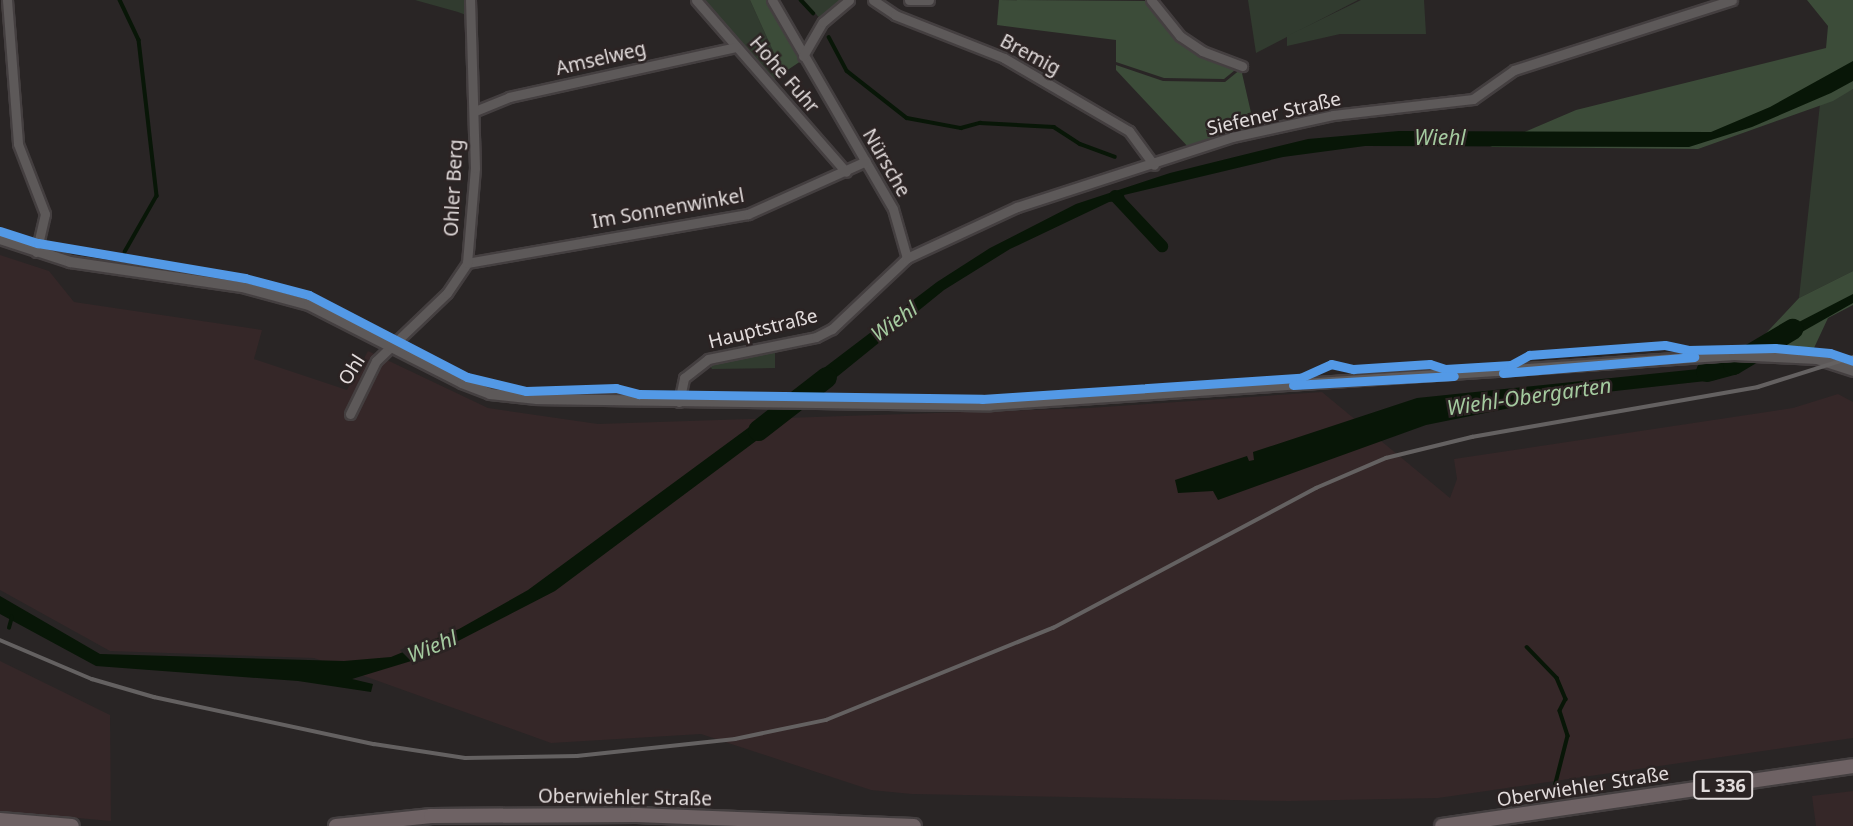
<!DOCTYPE html>
<meta charset="utf-8">
<style>
body{margin:0}
#map{position:relative;width:1853px;height:826px;overflow:hidden;background:#292525;font-family:"Noto Sans",sans-serif}
div>[style]{position:absolute}
[style*='--x']{left:calc(var(--x)*1px);top:calc(var(--y)*1px);width:calc(var(--w)*1px);rotate:calc(var(--a)*1deg)}
.built>*{inset:0;background:#352728}
.green>*{inset:0;background:#313b2f}
.forest>*{inset:0;background:#3c4c39}
.water>*{inset:0;background:#081607}
.pier>*{inset:0;background:#292525}
.stream>*{height:3.5px;margin:-1.75px;padding:0 1.75px;transform-origin:1.75px;border-radius:1.75px;background:#081607}
.canal>*{height:12px;margin:-6px;padding:0 6px;transform-origin:6px;border-radius:6px;background:#081607}
.river>*{height:21px;margin:-10.5px;padding:0 10.5px;transform-origin:10.5px;border-radius:10.5px;background:#081607}
.roads{filter:drop-shadow(2px 0 #443f40) drop-shadow(-2px 0 #443f40) drop-shadow(0 2px #443f40) drop-shadow(0 -2px #443f40)}
.minor>*{height:9px;margin:-4.5px;padding:0 4.5px;transform-origin:4.5px;border-radius:4.5px;background:#5d5959}
.tertiary>*{height:10px;margin:-5px;padding:0 5px;transform-origin:5px;border-radius:5px;background:#5d5959}
.primary>*{height:14px;margin:-7px;padding:0 7px;transform-origin:7px;border-radius:7px;background:#6e6264}
.rail>*{height:3.5px;margin:-1.75px;padding:0 1.75px;transform-origin:1.75px;border-radius:1.75px;background:#646161}
.cycleway>*{height:9px;margin:-4.5px;padding:0 4.5px;transform-origin:4.5px;border-radius:4.5px;background:#5399e6}
span{translate:-50% -50%;white-space:nowrap;text-align:center;line-height:1.15;-webkit-text-stroke:5px #2b2323;paint-order:stroke}
.shield-label span{padding:2px 5px;background:#2b2323;border:2px solid;border-radius:5px;-webkit-text-stroke-width:0}
.shield-label{font-size:18px;color:#e2dcdc;font-weight:700}
.street-label{font-size:19px;color:#e2dcdc}
.water-label{font-size:21px;color:#a4ca9f;font-style:italic}
</style>
<div id="map">
<div class="built">
<div style="clip-path:polygon(0 255px,49px 271px,74px 302px,262px 330px,254px 359px,347px 390px,368px 351px,488px 408px,598px 424px,1089px 408px,1322px 392px,1450px 498px,1457px 479px,1454px 459px,1793px 408px,1838px 394px,1853px 402px,1853px 738px,1438px 798px,1289px 801px,912px 794px,871px 790px,701px 734px,551px 743px,314px 658px,110px 651px,0 590px)"></div>
<div style="clip-path:polygon(0 661px,110px 715px,111px 821px,0 811px)"></div>
<div style="clip-path:polygon(1853px 791px,1853px 826px,1816px 826px,1812px 796px)"></div>
</div>
<div class="green">
<div style="clip-path:polygon(415px 0,464px 0,466px 15px,458px 12px)"></div>
<div style="clip-path:polygon(700px 0,750px 0,783px 73px,771px 82px)"></div>
<div style="clip-path:polygon(804px 0,844px 0,822px 21px)"></div>
<div style="clip-path:polygon(1248px 0,1358px 0,1256px 53px)"></div>
<div style="clip-path:polygon(1361px 0,1424px 0,1426px 34px,1340px 34px,1287px 46px,1287px 36px)"></div>
<div style="clip-path:polygon(1853px 89px,1853px 271px,1799px 298px,1820px 104px)"></div>
<div style="clip-path:polygon(754px 352px,775px 352px,775px 368px,712px 369px,709px 364px)"></div>
</div>
<div class="forest">
<div style="clip-path:polygon(750px 0,768px 0,801px 61px,783px 73px)"></div>
<div style="clip-path:polygon(999px 0,1148px 1px,1179px 38px,1240px 66px,1224px 79px,1164px 78px,1116px 62px,1116px 40px,997px 25px)"></div>
<div style="clip-path:polygon(1807px 0,1853px 0,1853px 89px,1833px 101px,1698px 149px,1490px 147px,1576px 110px,1826px 48px,1828px 26px)"></div>
<div style="clip-path:polygon(1116px 65px,1163px 81px,1225px 82px,1241px 69px,1255px 130px,1191px 150px,1116px 70px)"></div>
<div style="clip-path:polygon(1853px 271px,1853px 305px,1828px 318px,1814px 348px,1756px 344px,1799px 298px)"></div>
</div>
<div class="water">
<div style="clip-path:polygon(1853px 61px,1853px 81px,1831px 93px,1752px 127px,1689px 147px,1365px 146px,1283px 157px,1124px 195px,1125px 200px,1109px 202px,1010px 249px,944px 290px,817px 393px,791px 393px,937px 282px,990px 248px,1076px 204px,1170px 173px,1308px 139px,1399px 131px,1711px 132px,1770px 107px)"></div>
<div style="clip-path:polygon(1853px 294px,1853px 303px,1779px 345px,1756px 344px)"></div>
<div style="clip-path:polygon(1747px 364px,1715px 380px,1570px 396px,1426px 425px,1218px 500px,1213px 491px,1178px 493px,1175px 480px,1247px 456px,1249px 461px,1254px 460px,1253px 452px,1417px 398px)"></div>
<div style="clip-path:polygon(767px 414px,792px 414px,555px 591px,431px 655px,352px 679px,373px 684px,371px 692px,298px 681px,96px 666px,0 614px,0 596px,100px 654px,344px 661px,391px 657px,459px 629px,528px 590px)"></div>
</div>
<div class="pier">
<div style="clip-path:polygon(415px 643px,431px 659px,413px 663px,400px 650px)"></div>
</div>
<div class="stream">
<div style="--x:120;--y:0;--w:44;--a:64.6"></div>
<div style="--x:139;--y:40;--w:157;--a:83.4"></div>
<div style="--x:157;--y:196;--w:64;--a:119.7"></div>
<div style="--x:801;--y:0;--w:18;--a:47"></div>
<div style="--x:829;--y:37;--w:38;--a:62"></div>
<div style="--x:847;--y:71;--w:76;--a:38.1"></div>
<div style="--x:907;--y:118;--w:55;--a:10.5"></div>
<div style="--x:961;--y:128;--w:20;--a:-15"></div>
<div style="--x:980;--y:123;--w:74;--a:3.1"></div>
<div style="--x:1054;--y:127;--w:31;--a:33"></div>
<div style="--x:1080;--y:144;--w:37;--a:20"></div>
<div style="--x:9;--y:628;--w:11;--a:-75"></div>
<div style="--x:1527;--y:647;--w:43;--a:45.9"></div>
<div style="--x:1557;--y:678;--w:23;--a:67"></div>
<div style="--x:1566;--y:699;--w:13;--a:117"></div>
<div style="--x:1560;--y:711;--w:26;--a:72"></div>
<div style="--x:1568;--y:736;--w:49;--a:104.3"></div>
</div>
<div class="canal">
<div style="--x:1115;--y:196;--w:69;--a:46.8"></div>
</div>
<div class="river">
<div style="--x:1706;--y:371;--w:28;--a:-15"></div>
<div style="--x:1733;--y:364;--w:69;--a:-30.7"></div>
<div style="--x:758;--y:430;--w:86;--a:-37.9"></div>
</div>
<div class="roads">
<div class="minor">
<div style="--x:7;--y:0;--w:144;--a:85.6"></div>
<div style="--x:18;--y:144;--w:75;--a:68.9"></div>
<div style="--x:45;--y:214;--w:39;--a:103"></div>
<div style="--x:696;--y:0;--w:228;--a:48.9"></div>
<div style="--x:772;--y:0;--w:241;--a:59.9"></div>
<div style="--x:893;--y:209;--w:51;--a:74.1"></div>
<div style="--x:873;--y:0;--w:27;--a:34"></div>
<div style="--x:895;--y:15;--w:117;--a:21.5"></div>
<div style="--x:1004;--y:58;--w:145;--a:30.3"></div>
<div style="--x:1129;--y:131;--w:42;--a:53.7"></div>
<div style="--x:909;--y:0;--w:20;--a:0"></div>
<div style="--x:1151;--y:0;--w:46;--a:51.1"></div>
<div style="--x:1180;--y:36;--w:27;--a:34"></div>
<div style="--x:1202;--y:51;--w:43;--a:20.6"></div>
<div style="--x:803;--y:56;--w:39;--a:-60"></div>
<div style="--x:823;--y:22;--w:34;--a:-40"></div>
<div style="--x:475;--y:111;--w:37;--a:-22"></div>
<div style="--x:509;--y:97;--w:232;--a:-12.4"></div>
<div style="--x:467;--y:263;--w:285;--a:-9.9"></div>
<div style="--x:748;--y:214;--w:129;--a:-24.2"></div>
<div style="--x:679;--y:402;--w:25;--a:-78"></div>
<div style="--x:684;--y:378;--w:31;--a:-38"></div>
<div style="--x:708;--y:359;--w:110;--a:-11.5"></div>
<div style="--x:816;--y:337;--w:18;--a:-27"></div>
<div style="--x:832;--y:329;--w:103;--a:-43.4"></div>
<div style="--x:907;--y:258;--w:121;--a:-24.9"></div>
<div style="--x:1017;--y:207;--w:226;--a:-18"></div>
<div style="--x:1232;--y:137;--w:103;--a:-12.3"></div>
<div style="--x:1333;--y:115;--w:141;--a:-6.5"></div>
<div style="--x:1473;--y:99;--w:50;--a:-35.3"></div>
<div style="--x:1514;--y:70;--w:229;--a:-17.8"></div>
<div style="--x:350;--y:414;--w:59;--a:-63.9"></div>
<div style="--x:376;--y:361;--w:98;--a:-43.8"></div>
<div style="--x:447;--y:293;--w:36;--a:-56"></div>
<div style="--x:467;--y:263;--w:95;--a:-85.2"></div>
<div style="--x:475;--y:168;--w:168;--a:-91.7"></div>
</div>
<div class="tertiary">
<div style="--x:0;--y:239;--w:74;--a:18.2"></div>
<div style="--x:70;--y:262;--w:174;--a:8.3"></div>
<div style="--x:242;--y:287;--w:69;--a:15"></div>
<div style="--x:309;--y:305;--w:172;--a:27"></div>
<div style="--x:462;--y:383;--w:30;--a:21"></div>
<div style="--x:490;--y:394;--w:47;--a:6.1"></div>
<div style="--x:537;--y:399;--w:453;--a:0.8"></div>
<div style="--x:990;--y:405;--w:746;--a:-3.84"></div>
<div style="--x:1734;--y:355;--w:83;--a:2.8"></div>
<div style="--x:1817;--y:359;--w:38;--a:18"></div>
</div>
<div class="primary">
<div style="--x:0;--y:820;--w:72;--a:4.8"></div>
<div style="--x:336;--y:826;--w:96;--a:-6"></div>
<div style="--x:431;--y:816;--w:206;--a:-0.3"></div>
<div style="--x:637;--y:815;--w:277;--a:2.3"></div>
<div style="--x:1442;--y:826;--w:415;--a:-8.3"></div>
</div>
</div>
<div class="rail">
<div style="--x:0;--y:640;--w:100;--a:23"></div>
<div style="--x:92;--y:679;--w:65;--a:16.2"></div>
<div style="--x:154;--y:697;--w:225;--a:12.1"></div>
<div style="--x:374;--y:744;--w:92;--a:8.7"></div>
<div style="--x:465;--y:758;--w:112;--a:-1"></div>
<div style="--x:577;--y:756;--w:159;--a:-6.1"></div>
<div style="--x:735;--y:739;--w:93;--a:-11.8"></div>
<div style="--x:826;--y:720;--w:245;--a:-22.1"></div>
<div style="--x:1053;--y:628;--w:298;--a:-28"></div>
<div style="--x:1316;--y:488;--w:76;--a:-23.2"></div>
<div style="--x:1386;--y:458;--w:89;--a:-13.7"></div>
<div style="--x:1472;--y:437;--w:290;--a:-9.9"></div>
<div style="--x:1758;--y:387;--w:100;--a:-17.5"></div>
</div>
<div class="cycleway">
<div style="--x:0;--y:231;--w:40;--a:18"></div>
<div style="--x:38;--y:243;--w:210;--a:9.6"></div>
<div style="--x:245;--y:278;--w:66;--a:14.9"></div>
<div style="--x:309;--y:295;--w:178;--a:27.4"></div>
<div style="--x:467;--y:377;--w:61;--a:13.3"></div>
<div style="--x:526;--y:391;--w:90;--a:-1.9"></div>
<div style="--x:616;--y:388;--w:24;--a:15"></div>
<div style="--x:639;--y:394;--w:343;--a:0.8"></div>
<div style="--x:982;--y:399;--w:319;--a:-3.8"></div>
<div style="--x:1300;--y:378;--w:34;--a:-24"></div>
<div style="--x:1331;--y:364;--w:23;--a:13"></div>
<div style="--x:1353;--y:369;--w:77;--a:-3.7"></div>
<div style="--x:1430;--y:364;--w:16;--a:18"></div>
<div style="--x:1445;--y:369;--w:66;--a:-3.5"></div>
<div style="--x:1511;--y:365;--w:21;--a:-29"></div>
<div style="--x:1529;--y:355;--w:136;--a:-4.2"></div>
<div style="--x:1665;--y:345;--w:24;--a:12"></div>
<div style="--x:1688;--y:350;--w:87;--a:-1.3"></div>
<div style="--x:1775;--y:348;--w:55;--a:5.2"></div>
<div style="--x:1830;--y:353;--w:24;--a:19"></div>
<div style="--x:1503;--y:373;--w:192;--a:-4.8"></div>
<div style="--x:1293;--y:385;--w:161;--a:-3.2"></div>
</div>
<div class="shield-label">
<span style="left:1723px;top:785px">L 336</span>
</div>
<div class="street-label">
<span style="left:1030px;top:55px;rotate:28deg">Bremig</span>
<span style="left:601px;top:59px;rotate:-13deg">Amselweg</span>
<span style="left:784px;top:75px;rotate:49deg">Hohe Fuhr</span>
<span style="left:1274px;top:114px;rotate:-13deg">Siefener Straße</span>
<span style="left:886px;top:163px;rotate:60deg">Nürsche</span>
<span style="left:454px;top:188px;rotate:-87deg">Ohler Berg</span>
<span style="left:668px;top:209px;rotate:-10deg">Im Sonnenwinkel</span>
<span style="left:763px;top:329px;rotate:-14deg">Hauptstraße</span>
<span style="left:352px;top:370px;rotate:-58deg">Ohl</span>
<span style="left:1583px;top:787px;rotate:-9deg">Oberwiehler Straße</span>
<span style="left:625px;top:798px;rotate:1deg">Oberwiehler Straße</span>
</div>
<div class="water-label">
<span style="left:1440px;top:137px">Wiehl</span>
<span style="left:894px;top:321px;rotate:-36deg">Wiehl</span>
<span style="left:1529px;top:396px;rotate:-8deg">Wiehl-Obergarten</span>
<span style="left:432px;top:646px;rotate:-22deg">Wiehl</span>
</div>
</div>
